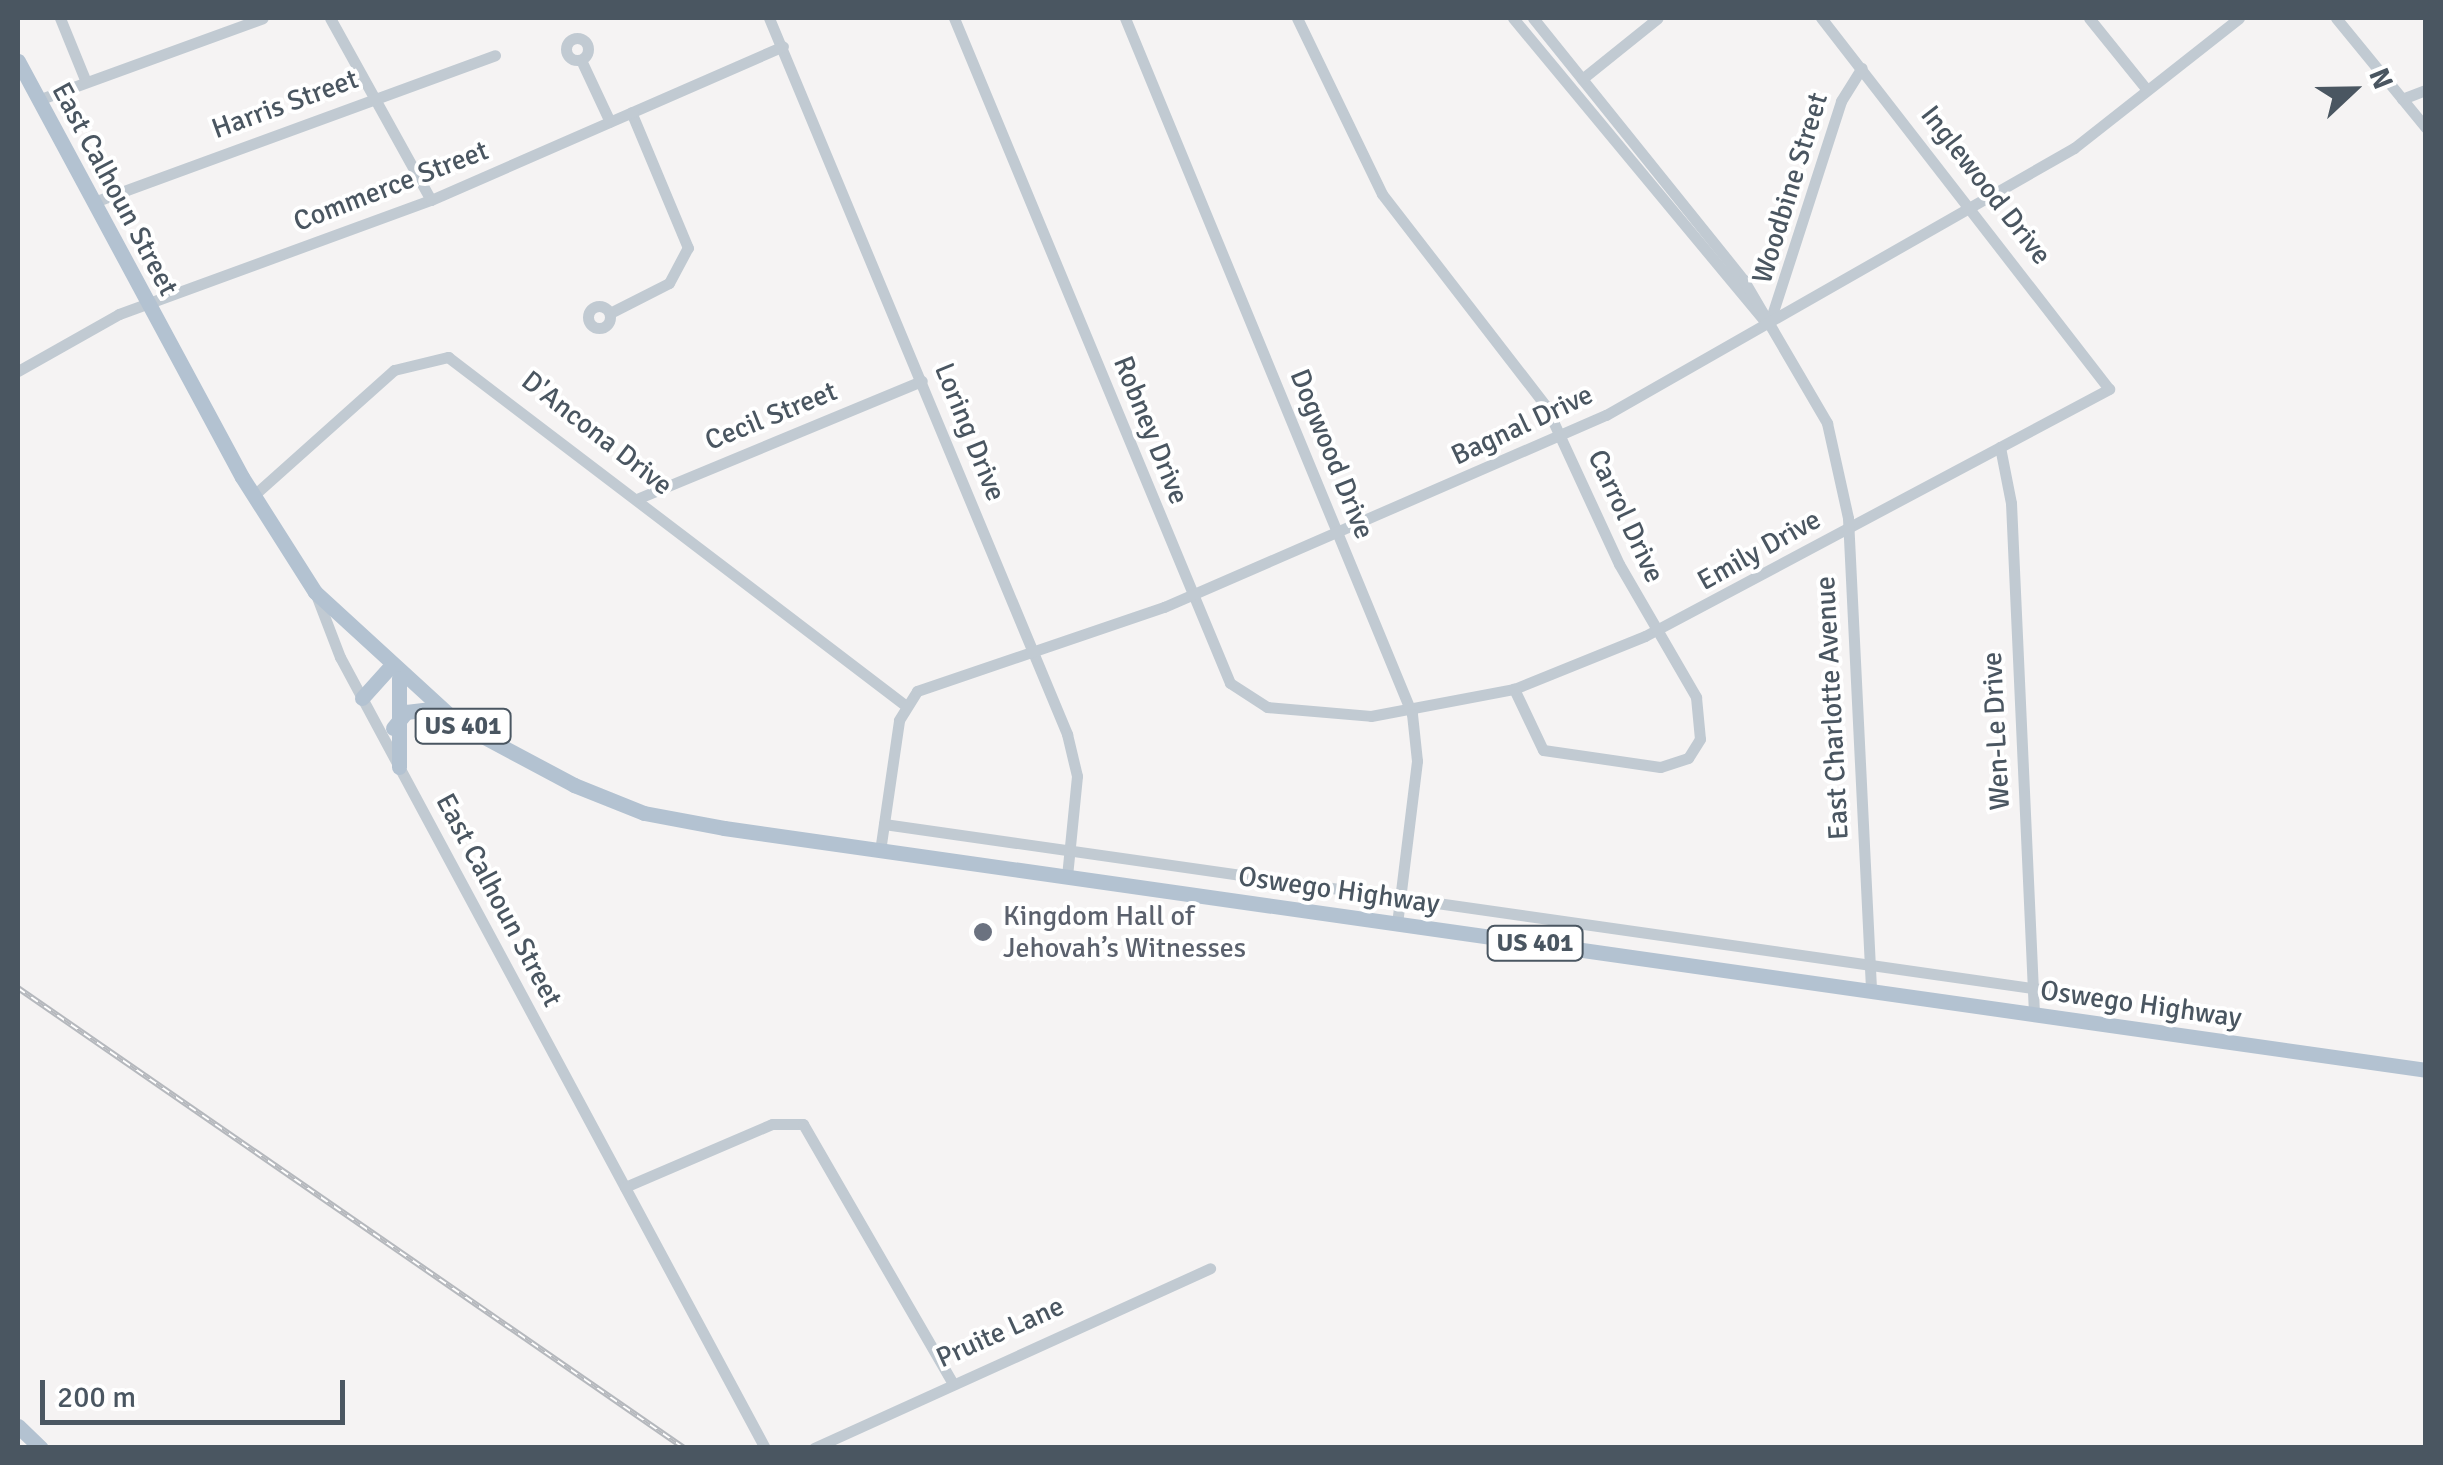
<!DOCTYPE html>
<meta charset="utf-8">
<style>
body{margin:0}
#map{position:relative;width:2443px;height:1465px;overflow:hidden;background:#f5f3f3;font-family:Signika,sans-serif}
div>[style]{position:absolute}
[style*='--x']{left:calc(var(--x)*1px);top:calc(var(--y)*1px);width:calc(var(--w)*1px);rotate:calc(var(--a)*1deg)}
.minor>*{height:11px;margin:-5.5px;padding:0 5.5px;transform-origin:5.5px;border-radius:5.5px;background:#c1cad2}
.minor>.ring{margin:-5.5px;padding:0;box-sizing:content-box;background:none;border:11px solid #c1cad2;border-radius:50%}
.major>*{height:15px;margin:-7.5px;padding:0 7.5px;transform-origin:7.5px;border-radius:7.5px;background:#b3c2d1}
.rail>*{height:6px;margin-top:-3px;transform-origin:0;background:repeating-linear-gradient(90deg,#fff 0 8px,#b5b8bd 0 16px);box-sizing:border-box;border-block:2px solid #b5b8bd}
.dots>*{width:28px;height:28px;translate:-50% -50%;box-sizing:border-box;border:5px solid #fff;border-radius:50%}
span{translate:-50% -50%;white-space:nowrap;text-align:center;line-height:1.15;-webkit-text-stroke:8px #fff;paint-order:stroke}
.shield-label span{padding:2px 8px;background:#fff;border:2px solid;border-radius:8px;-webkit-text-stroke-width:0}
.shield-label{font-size:25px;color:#4a5661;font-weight:700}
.street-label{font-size:28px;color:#4a5661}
.worship-label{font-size:28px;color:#5b616d}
.left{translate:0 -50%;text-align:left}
.frame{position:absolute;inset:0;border:20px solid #4a5661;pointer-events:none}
.north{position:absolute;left:2303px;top:40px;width:100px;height:100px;-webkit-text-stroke:8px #fff;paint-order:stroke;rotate:68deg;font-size:28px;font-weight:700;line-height:40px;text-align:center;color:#4a5661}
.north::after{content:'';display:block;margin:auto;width:35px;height:45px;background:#4a5661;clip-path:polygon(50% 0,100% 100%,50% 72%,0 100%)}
.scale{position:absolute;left:40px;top:1380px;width:305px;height:45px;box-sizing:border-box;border:5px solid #4a5661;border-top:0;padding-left:12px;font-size:30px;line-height:35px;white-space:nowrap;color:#4a5661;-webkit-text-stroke:8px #fff;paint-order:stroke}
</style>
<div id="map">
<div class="minor">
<div style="--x:60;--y:18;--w:69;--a:67.9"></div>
<div style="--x:330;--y:18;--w:208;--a:61"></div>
<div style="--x:769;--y:18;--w:776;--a:67.4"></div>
<div style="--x:1067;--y:734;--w:43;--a:76.6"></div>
<div style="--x:1077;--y:776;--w:101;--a:95.7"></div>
<div style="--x:954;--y:18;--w:720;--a:67.46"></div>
<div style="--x:1230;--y:683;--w:44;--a:33"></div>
<div style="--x:1267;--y:707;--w:104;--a:4.9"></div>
<div style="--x:1371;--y:716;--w:146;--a:-10.7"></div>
<div style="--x:1514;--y:689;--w:141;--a:-22"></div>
<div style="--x:1645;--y:636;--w:526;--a:-28.03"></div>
<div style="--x:2109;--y:389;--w:470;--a:-127.8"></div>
<div style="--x:1125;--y:18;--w:753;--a:67.59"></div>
<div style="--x:1412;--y:714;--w:47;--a:83.9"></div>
<div style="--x:1417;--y:761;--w:164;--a:97"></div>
<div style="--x:1297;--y:18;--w:195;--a:64.2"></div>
<div style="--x:1382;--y:194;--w:268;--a:52.3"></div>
<div style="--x:1546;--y:406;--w:174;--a:65.2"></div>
<div style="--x:1619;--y:564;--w:154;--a:59.9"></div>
<div style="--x:1696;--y:697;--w:42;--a:84.6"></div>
<div style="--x:1700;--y:739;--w:22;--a:122"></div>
<div style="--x:1688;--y:758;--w:29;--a:162"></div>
<div style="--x:1660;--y:767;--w:118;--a:-171.7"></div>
<div style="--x:1543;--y:750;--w:68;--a:-115.4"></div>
<div style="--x:1513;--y:18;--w:391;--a:50.3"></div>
<div style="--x:1533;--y:18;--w:335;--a:51.2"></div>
<div style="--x:1743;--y:279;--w:167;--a:59.7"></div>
<div style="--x:1827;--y:423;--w:97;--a:77.5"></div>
<div style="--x:1848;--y:518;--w:474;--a:87.2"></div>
<div style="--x:2089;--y:18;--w:92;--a:51.1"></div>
<div style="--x:2336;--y:18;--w:142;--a:50.7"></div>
<div class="ring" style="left:566px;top:38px;width:11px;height:11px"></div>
<div style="--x:581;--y:60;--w:68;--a:64.9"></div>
<div style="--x:1582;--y:79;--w:97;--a:-38.8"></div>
<div style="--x:2402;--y:99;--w:26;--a:-21"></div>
<div style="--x:38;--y:100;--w:239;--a:-20"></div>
<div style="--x:94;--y:202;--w:427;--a:-20.1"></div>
<div class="ring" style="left:588px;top:306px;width:11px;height:11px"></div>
<div style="--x:610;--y:313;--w:66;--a:-27"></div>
<div style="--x:669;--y:283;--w:40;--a:-62"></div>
<div style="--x:688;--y:248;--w:147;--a:-112.7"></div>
<div style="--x:1772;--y:315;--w:225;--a:-72.1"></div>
<div style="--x:1841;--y:101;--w:39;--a:-58"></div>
<div style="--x:18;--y:371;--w:116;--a:-29.4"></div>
<div style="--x:119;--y:314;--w:332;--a:-20.1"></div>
<div style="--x:431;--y:200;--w:384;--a:-23.6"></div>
<div style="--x:2000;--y:447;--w:57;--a:78.9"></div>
<div style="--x:2011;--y:503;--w:512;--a:87.42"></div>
<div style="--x:253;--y:496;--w:189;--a:-41.8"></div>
<div style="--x:394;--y:370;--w:56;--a:-13.5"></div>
<div style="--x:448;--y:357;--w:574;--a:37.29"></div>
<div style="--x:639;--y:498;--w:306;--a:-22.5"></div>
<div style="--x:315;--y:592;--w:70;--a:69"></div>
<div style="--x:340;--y:657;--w:898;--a:61.75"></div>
<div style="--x:884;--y:824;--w:1230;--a:8.13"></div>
<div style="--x:880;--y:851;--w:132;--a:-81.7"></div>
<div style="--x:899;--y:720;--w:34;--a:-58"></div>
<div style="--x:917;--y:691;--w:261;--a:-18.8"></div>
<div style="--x:1164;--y:607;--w:482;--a:-23.5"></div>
<div style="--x:1606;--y:415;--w:539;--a:-29.71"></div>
<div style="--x:2074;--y:148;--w:210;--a:-38.2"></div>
<div style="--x:625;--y:1187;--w:160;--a:-23.2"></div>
<div style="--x:772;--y:1124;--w:31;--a:0"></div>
<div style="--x:803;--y:1124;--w:296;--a:60"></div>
<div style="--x:814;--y:1448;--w:435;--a:-24.4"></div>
</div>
<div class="major">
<div style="--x:18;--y:61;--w:472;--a:61.7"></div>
<div style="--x:242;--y:477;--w:136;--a:57.6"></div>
<div style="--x:315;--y:592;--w:194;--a:42.5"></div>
<div style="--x:458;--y:723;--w:132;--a:28.1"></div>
<div style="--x:574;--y:785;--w:75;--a:21.8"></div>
<div style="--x:644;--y:813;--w:81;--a:10.6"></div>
<div style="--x:724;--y:828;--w:1719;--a:8.09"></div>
<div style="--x:362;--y:698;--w:39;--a:-48"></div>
<div style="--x:393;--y:728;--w:21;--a:-51"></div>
<div style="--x:406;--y:712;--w:32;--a:-7"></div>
<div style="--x:399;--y:767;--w:89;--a:-90"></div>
<div style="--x:18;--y:1426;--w:32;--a:44"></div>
</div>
<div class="rail">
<div style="--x:18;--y:988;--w:809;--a:34.63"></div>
</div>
<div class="dots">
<div style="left:983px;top:932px;background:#6b7280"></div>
</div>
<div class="shield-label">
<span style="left:463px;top:726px">US 401</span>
<span style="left:1535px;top:943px">US 401</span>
</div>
<div class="street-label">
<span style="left:285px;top:104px;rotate:-20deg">Harris Street</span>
<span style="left:1986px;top:185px;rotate:52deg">Inglewood Drive</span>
<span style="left:391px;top:186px;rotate:-21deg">Commerce Street</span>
<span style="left:1790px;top:188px;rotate:-73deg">Woodbine Street</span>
<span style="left:115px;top:189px;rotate:62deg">East Calhoun Street</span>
<span style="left:771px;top:416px;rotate:-22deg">Cecil Street</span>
<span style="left:1522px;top:425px;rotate:-25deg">Bagnal Drive</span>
<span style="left:1151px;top:430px;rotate:68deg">Robney Drive</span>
<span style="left:970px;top:432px;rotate:68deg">Loring Drive</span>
<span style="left:597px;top:433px;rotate:38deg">D'Ancona Drive</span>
<span style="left:1332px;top:454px;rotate:68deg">Dogwood Drive</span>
<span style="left:1626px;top:516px;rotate:65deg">Carrol Drive</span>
<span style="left:1759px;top:550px;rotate:-29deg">Emily Drive</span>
<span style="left:1832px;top:708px;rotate:-93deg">East Charlotte Avenue</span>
<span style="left:1996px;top:731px;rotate:-93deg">Wen-Le Drive</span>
<span style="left:1339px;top:890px;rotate:8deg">Oswego Highway</span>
<span style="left:499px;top:900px;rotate:62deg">East Calhoun Street</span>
<span style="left:2141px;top:1004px;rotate:8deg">Oswego Highway</span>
<span style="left:1000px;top:1332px;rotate:-24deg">Pruite Lane</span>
</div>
<div class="worship-label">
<span class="left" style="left:1003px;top:932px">Kingdom Hall of<br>Jehovah’s Witnesses</span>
</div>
<div class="frame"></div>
<div class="north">N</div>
<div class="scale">200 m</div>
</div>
